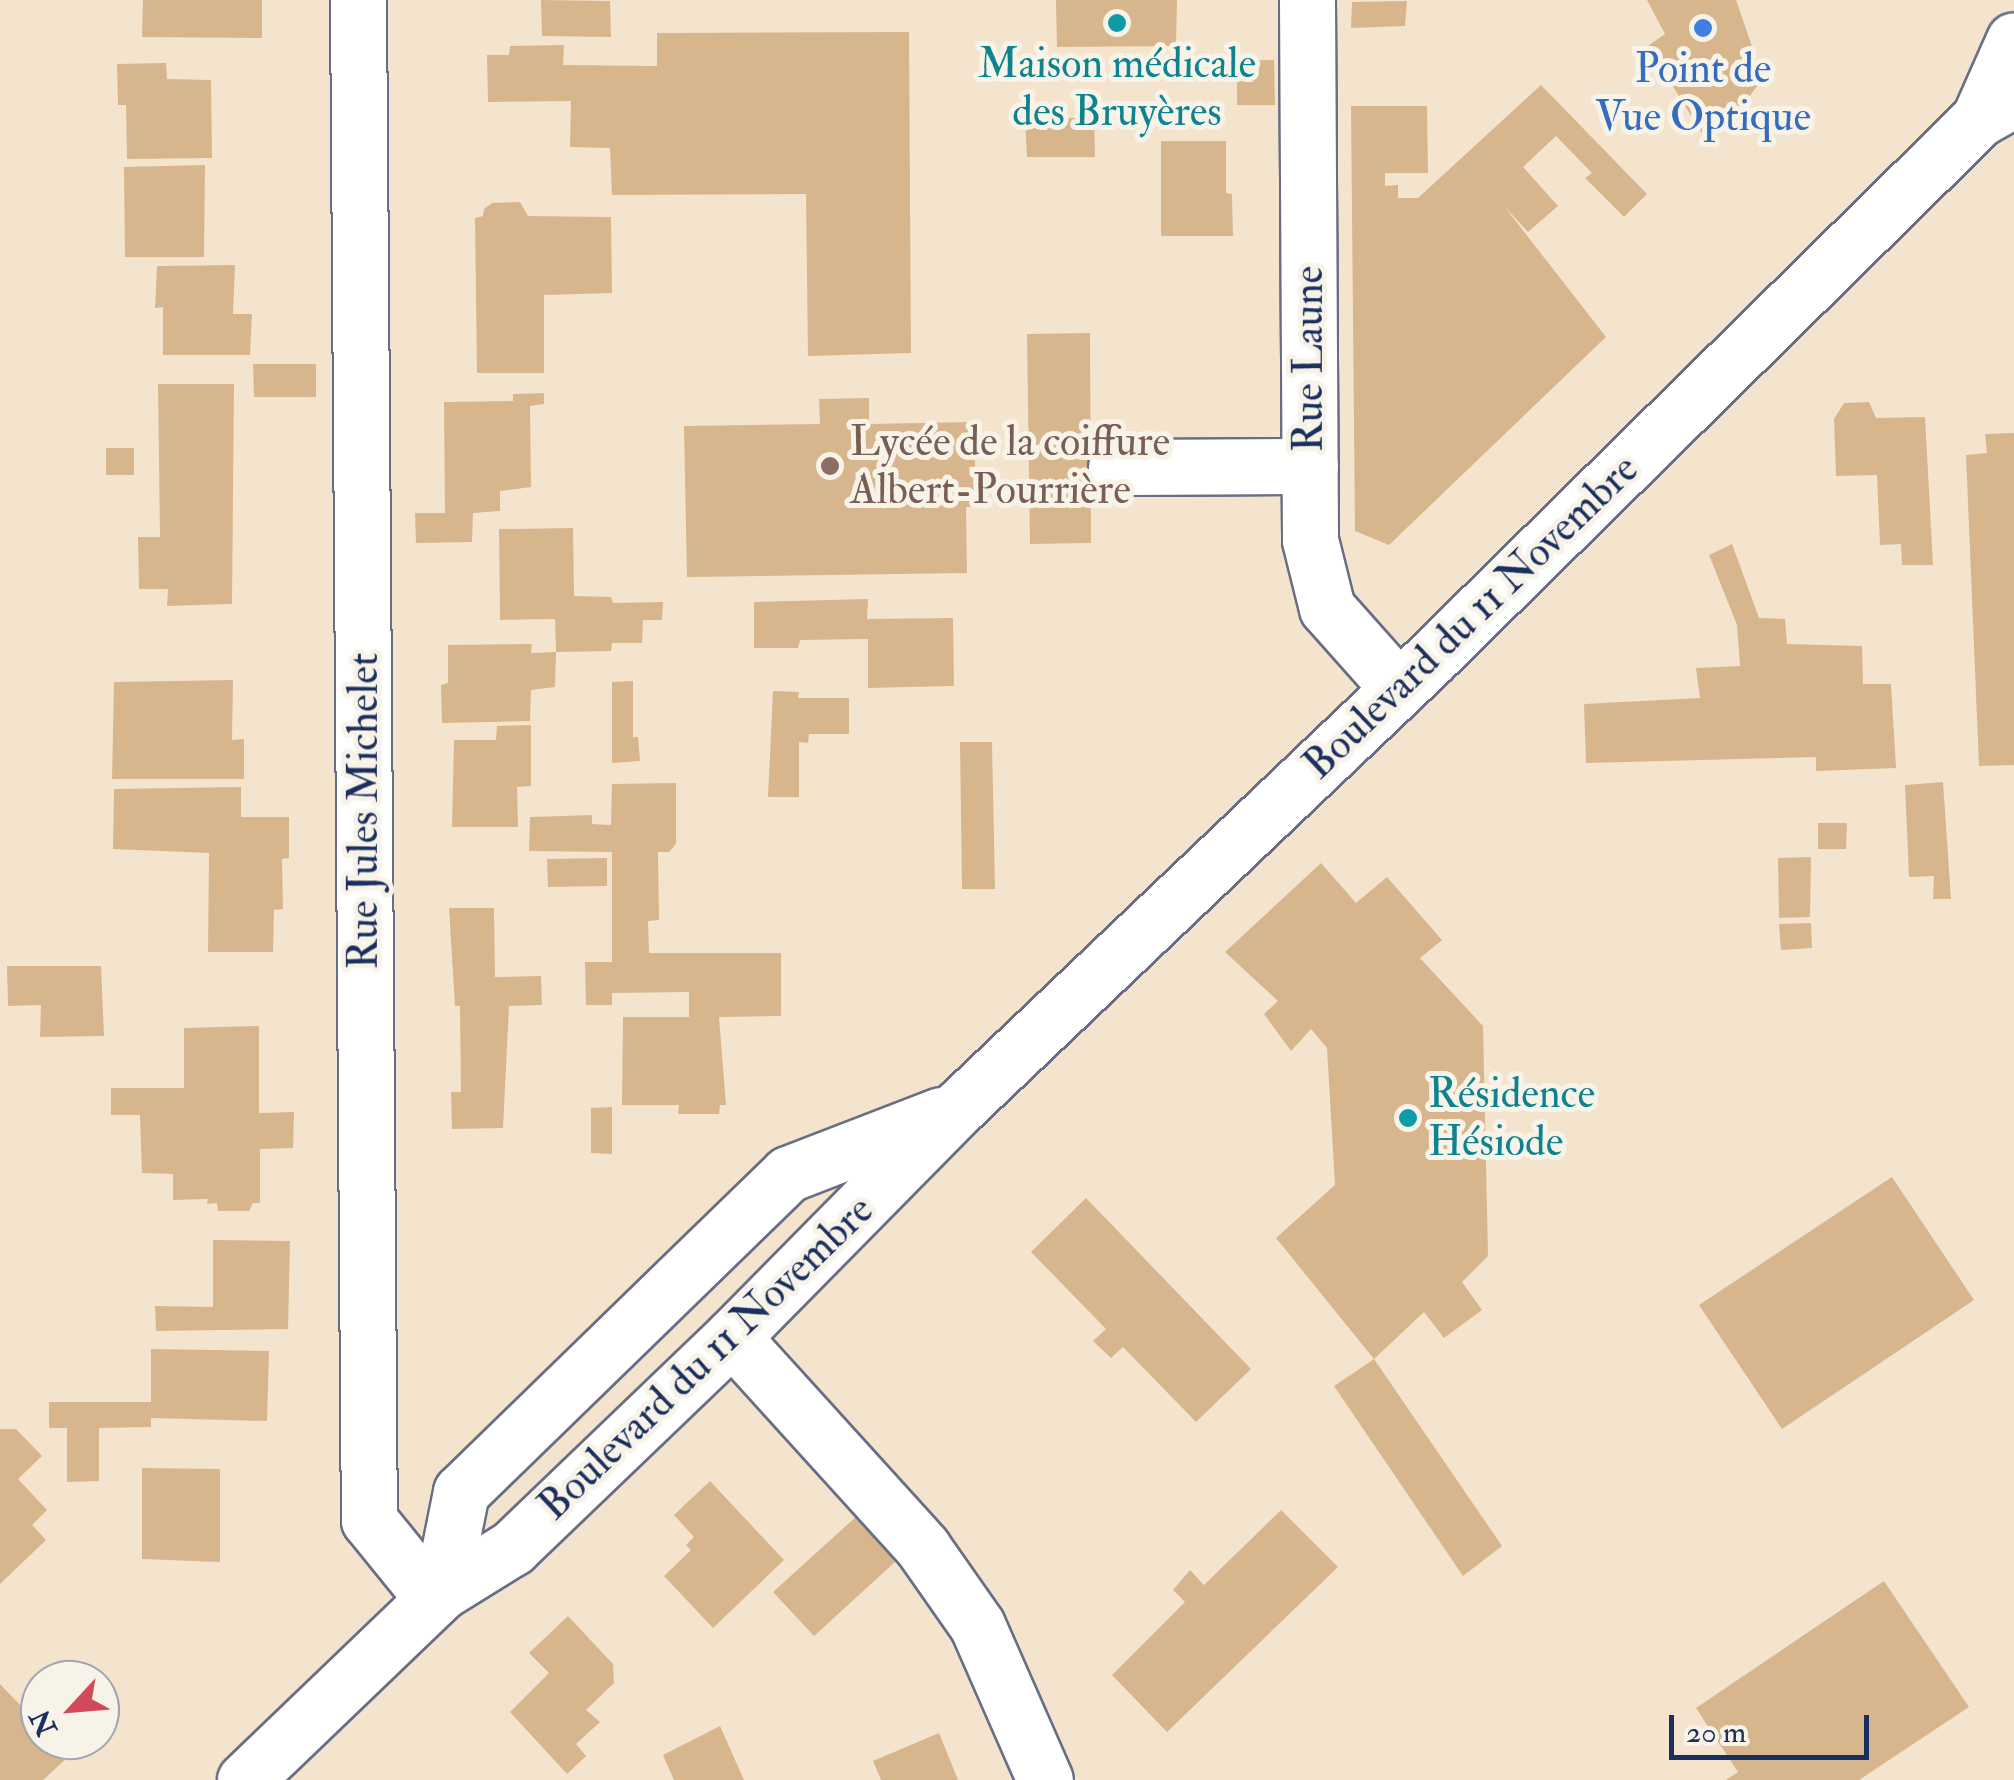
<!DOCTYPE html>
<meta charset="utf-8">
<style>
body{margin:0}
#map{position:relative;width:2014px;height:1780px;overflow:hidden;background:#f4e4cd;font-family:"IM FELL Double Pica",serif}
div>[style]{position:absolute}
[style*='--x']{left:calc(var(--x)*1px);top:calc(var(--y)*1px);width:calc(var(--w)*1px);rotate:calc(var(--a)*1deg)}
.building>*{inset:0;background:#d8b68d}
.roads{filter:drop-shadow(2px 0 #676e85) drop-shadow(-2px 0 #676e85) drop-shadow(0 2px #676e85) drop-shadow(0 -2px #676e85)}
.minor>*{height:55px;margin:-27.5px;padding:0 27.5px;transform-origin:27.5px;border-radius:27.5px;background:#fff}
.major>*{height:55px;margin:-27.5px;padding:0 27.5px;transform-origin:27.5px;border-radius:27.5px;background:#fff}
.dots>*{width:28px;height:28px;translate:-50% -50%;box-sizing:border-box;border:5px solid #f7f3e8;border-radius:50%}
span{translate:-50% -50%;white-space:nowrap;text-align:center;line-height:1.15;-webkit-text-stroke:10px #f7f3e8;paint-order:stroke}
.culture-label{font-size:42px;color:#0d838f}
.left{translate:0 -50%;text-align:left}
.shop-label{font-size:42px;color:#366cbe}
.street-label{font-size:42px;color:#1b2f5e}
.education-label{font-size:42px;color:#785e54}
.north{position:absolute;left:20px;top:1660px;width:100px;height:100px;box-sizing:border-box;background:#f7f3e8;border:2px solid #9fa5b1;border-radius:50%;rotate:244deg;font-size:28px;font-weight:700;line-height:40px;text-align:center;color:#1b2f5e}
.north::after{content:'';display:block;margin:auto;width:35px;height:45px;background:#d1495b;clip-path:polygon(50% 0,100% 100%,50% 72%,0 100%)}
.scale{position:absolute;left:1669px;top:1715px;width:200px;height:45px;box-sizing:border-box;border:5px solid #1b2f5e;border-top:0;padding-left:12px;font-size:30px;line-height:35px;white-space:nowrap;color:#1b2f5e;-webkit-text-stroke:8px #f7f3e8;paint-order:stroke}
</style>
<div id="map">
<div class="building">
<div style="clip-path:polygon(143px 0,262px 0,262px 38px,142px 37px)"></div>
<div style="clip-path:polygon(541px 0,610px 1px,611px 37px,542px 36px)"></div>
<div style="clip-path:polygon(1056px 0,1177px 0,1176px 46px,1057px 47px)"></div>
<div style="clip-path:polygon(1647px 0,1736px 0,1763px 78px,1727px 127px,1706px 140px,1648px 46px,1665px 34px)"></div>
<div style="clip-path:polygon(1407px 1px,1405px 26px,1351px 28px,1352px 2px)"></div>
<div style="clip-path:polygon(909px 32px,911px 353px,808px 356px,806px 194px,612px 195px,610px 148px,570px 147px,571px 101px,488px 102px,487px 55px,509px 55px,510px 46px,564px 45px,563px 65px,657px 66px,657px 33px)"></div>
<div style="clip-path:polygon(1274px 60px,1275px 105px,1237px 105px,1237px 61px)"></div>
<div style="clip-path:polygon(166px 63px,167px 79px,211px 80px,212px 158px,127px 159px,126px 105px,118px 105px,117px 64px)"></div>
<div style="clip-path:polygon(1541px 85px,1647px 194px,1624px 217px,1585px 178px,1592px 173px,1556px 136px,1523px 167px,1558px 206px,1528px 232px,1504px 206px,1606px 337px,1389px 545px,1355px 531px,1351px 106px,1427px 106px,1428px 173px,1385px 173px,1385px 186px,1398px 185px,1398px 198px,1418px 198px)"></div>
<div style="clip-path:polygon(1025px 118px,1094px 118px,1095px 157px,1027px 157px)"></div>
<div style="clip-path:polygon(1161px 141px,1226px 141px,1226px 193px,1232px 194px,1233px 236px,1161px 236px)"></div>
<div style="clip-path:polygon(205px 165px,204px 257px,125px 257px,124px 167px)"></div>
<div style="clip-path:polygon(520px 202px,528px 216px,611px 217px,612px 293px,544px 295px,544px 373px,477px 373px,475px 218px,483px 216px,484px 209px,492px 203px)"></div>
<div style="clip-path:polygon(235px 265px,233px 314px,252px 314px,250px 355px,163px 355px,163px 307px,155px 308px,157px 266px)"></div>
<div style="clip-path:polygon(1090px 333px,1091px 543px,1030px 544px,1027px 334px)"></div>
<div style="clip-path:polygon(253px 364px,316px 364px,316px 397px,254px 397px)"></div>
<div style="clip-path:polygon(158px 384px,234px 384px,232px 604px,167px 606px,168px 589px,139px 589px,138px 537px,160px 537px)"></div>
<div style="clip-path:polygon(544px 393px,544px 404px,530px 406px,531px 487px,500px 491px,500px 511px,473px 513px,472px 542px,416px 543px,415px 513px,445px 513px,444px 402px,513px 401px,513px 394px)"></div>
<div style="clip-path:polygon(869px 398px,869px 424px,974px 422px,976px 507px,966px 507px,967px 573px,687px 577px,684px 426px,820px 424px,819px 399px)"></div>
<div style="clip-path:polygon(1869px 402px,1876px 418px,1925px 417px,1933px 565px,1902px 565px,1901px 544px,1880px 545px,1877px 475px,1836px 476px,1834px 419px,1844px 403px)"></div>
<div style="clip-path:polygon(2014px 433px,2014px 765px,1979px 766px,1966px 455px,1987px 453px,1985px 434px)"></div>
<div style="clip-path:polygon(106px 448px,134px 448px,134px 475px,106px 475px)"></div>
<div style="clip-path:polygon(573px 528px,574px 596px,611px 597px,613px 603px,663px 602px,662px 620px,643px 620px,642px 643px,612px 643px,611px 651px,556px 652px,555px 687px,531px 690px,530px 721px,442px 723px,441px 685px,448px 683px,448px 645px,532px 644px,531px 653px,556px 652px,555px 619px,500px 620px,499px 529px)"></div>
<div style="clip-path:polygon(1732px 544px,1759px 618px,1785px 619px,1787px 644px,1862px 646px,1863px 684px,1891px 684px,1896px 768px,1816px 771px,1816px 757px,1586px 763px,1584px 704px,1700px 698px,1696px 668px,1740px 666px,1737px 625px,1709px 555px)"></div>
<div style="clip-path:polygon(868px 599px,867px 619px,953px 618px,954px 686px,868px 688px,868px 639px,800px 640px,798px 648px,754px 648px,754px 602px)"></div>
<div style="clip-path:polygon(233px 680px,232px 740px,244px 739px,244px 779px,112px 779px,114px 682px)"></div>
<div style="clip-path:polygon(633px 681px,633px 737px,638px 737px,640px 761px,612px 763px,612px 682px)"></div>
<div style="clip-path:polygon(773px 691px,799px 692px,798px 698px,849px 698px,849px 734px,809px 734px,808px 743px,799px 742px,799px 797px,768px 797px)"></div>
<div style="clip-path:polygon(531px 725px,531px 786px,517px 787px,518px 827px,452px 827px,454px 740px,496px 740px,497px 726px)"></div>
<div style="clip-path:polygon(960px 742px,992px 742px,995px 889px,962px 889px)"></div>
<div style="clip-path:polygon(1943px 782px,1951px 899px,1933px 899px,1934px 876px,1909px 877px,1905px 785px)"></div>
<div style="clip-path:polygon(676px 783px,676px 844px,669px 852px,658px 852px,659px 920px,648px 921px,649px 953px,781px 953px,781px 1016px,719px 1017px,726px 1105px,720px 1105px,719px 1114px,678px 1114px,679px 1105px,622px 1105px,623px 1017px,689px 1017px,689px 992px,612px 993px,612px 1005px,586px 1005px,585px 962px,612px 962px,612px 852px,529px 851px,530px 817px,592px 815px,592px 824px,611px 825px,612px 784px)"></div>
<div style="clip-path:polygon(241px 787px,241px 817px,289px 817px,289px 858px,282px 859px,283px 909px,274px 910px,273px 952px,208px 952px,209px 853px,113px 849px,114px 789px)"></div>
<div style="clip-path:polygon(1818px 823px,1847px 823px,1846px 849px,1818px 849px)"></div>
<div style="clip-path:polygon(1811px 857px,1810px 917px,1779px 918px,1778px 858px)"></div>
<div style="clip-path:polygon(607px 858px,607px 886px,548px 887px,547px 859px)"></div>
<div style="clip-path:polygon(1321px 863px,1356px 903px,1387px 877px,1442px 940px,1420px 958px,1483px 1026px,1488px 1256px,1462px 1282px,1482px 1310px,1444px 1338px,1424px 1312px,1374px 1359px,1276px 1238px,1335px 1185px,1327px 1048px,1311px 1029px,1291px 1051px,1264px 1014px,1278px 1001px,1225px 952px)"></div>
<div style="clip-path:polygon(449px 908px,494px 908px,495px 977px,541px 976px,542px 1005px,509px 1006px,503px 1128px,452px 1129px,451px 1092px,461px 1092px,460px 1006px,455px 1006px)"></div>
<div style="clip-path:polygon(1811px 923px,1812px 948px,1781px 950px,1779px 924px)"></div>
<div style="clip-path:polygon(7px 966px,101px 966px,104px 1036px,40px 1037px,41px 1005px,8px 1006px)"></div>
<div style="clip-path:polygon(259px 1026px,259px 1113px,294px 1112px,293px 1148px,260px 1149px,260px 1203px,253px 1203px,249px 1211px,218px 1211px,217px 1203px,207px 1204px,208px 1199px,173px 1200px,173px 1174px,142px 1173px,140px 1115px,111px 1115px,111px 1088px,184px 1088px,184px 1028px)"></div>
<div style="clip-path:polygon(612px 1107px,612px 1154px,591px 1153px,591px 1108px)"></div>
<div style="clip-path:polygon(1892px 1177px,1974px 1300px,1782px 1429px,1699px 1305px)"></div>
<div style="clip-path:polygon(1086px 1198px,1251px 1369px,1196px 1422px,1123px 1347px,1111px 1358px,1093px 1341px,1106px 1329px,1031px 1252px)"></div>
<div style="clip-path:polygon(213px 1240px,290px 1241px,288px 1329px,156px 1331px,155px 1306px,213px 1307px)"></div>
<div style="clip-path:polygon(151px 1349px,269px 1351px,267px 1421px,151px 1418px,151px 1427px,99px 1428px,99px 1481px,67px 1482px,67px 1428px,49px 1428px,49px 1402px,151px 1402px)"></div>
<div style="clip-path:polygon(1374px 1359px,1502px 1546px,1463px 1576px,1334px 1386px)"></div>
<div style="clip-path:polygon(0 1429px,16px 1429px,42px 1456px,18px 1479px,47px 1510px,32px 1525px,46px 1540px,0 1584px)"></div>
<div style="clip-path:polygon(142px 1468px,220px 1469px,220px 1562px,142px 1559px)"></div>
<div style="clip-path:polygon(710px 1481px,784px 1560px,713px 1628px,664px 1576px,691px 1550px,686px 1545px,694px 1537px,674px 1515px)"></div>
<div style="clip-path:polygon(1281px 1510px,1338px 1567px,1167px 1732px,1112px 1675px,1185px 1602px,1173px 1590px,1190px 1570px,1204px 1585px)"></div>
<div style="clip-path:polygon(858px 1515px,895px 1562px,814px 1636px,773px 1592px)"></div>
<div style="clip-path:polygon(1884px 1581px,1969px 1707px,1859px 1780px,1726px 1780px,1738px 1772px,1696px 1708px)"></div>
<div style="clip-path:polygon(568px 1616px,613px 1664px,614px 1683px,586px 1710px,600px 1722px,576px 1744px,586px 1756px,567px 1774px,510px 1712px,549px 1673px,529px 1653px)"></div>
<div style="clip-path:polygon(0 1684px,40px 1726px,40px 1740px,54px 1740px,69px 1756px,43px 1780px,0 1780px)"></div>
<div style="clip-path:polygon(720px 1726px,744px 1780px,674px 1780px,663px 1755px)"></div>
<div style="clip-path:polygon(939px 1733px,958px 1780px,881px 1780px,873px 1761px)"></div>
</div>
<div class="roads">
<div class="minor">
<div style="--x:358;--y:0;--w:1520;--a:89.59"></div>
<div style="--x:369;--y:1520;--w:102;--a:51"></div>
<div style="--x:1307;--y:0;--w:540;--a:89.68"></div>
<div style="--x:1310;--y:540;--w:70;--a:76"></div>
<div style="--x:1327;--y:608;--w:108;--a:48.4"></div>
<div style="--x:1116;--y:467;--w:194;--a:-0.3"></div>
<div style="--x:732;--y:1337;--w:285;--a:47.8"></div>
<div style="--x:923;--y:1548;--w:94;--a:55"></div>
<div style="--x:977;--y:1625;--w:169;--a:66.3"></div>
</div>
<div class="major">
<div style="--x:1979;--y:119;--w:86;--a:-66.1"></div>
<div style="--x:441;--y:1592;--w:102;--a:-78.7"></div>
<div style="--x:461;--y:1492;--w:456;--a:-44.2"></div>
<div style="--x:788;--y:1174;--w:164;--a:-21.1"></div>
<div style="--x:245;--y:1780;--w:272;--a:-43.8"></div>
<div style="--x:441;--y:1592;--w:84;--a:-31.8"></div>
<div style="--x:512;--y:1548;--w:305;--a:-43.8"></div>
<div style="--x:732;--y:1337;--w:322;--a:-45.4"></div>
<div style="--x:958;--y:1108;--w:649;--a:-43.56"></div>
<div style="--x:1428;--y:661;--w:773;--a:-44.53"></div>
<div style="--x:1979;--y:119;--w:40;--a:-29.7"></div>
</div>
</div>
<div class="dots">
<div style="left:1117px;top:23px;background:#0f9aa8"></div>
<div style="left:1703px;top:28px;background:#3f7fe0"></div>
<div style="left:830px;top:466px;background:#8d6e63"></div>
<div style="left:1408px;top:1118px;background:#0f9aa8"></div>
</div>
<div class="culture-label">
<span style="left:1117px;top:88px">Maison médicale<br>des Bruyères</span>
<span class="left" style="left:1428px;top:1118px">Résidence<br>Hésiode</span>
</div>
<div class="shop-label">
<span style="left:1703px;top:93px">Point de<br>Vue Optique</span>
</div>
<div class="street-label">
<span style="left:1309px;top:359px;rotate:-90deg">Rue Laune</span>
<span style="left:1471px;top:617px;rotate:-44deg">Boulevard du 11 Novembre</span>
<span style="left:364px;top:811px;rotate:-90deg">Rue Jules Michelet</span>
<span style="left:706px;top:1358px;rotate:-44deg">Boulevard du 11 Novembre</span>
</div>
<div class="education-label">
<span class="left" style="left:850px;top:466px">Lycée de la coiffure<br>Albert-Pourrière</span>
</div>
<div class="north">N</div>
<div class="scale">20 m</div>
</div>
